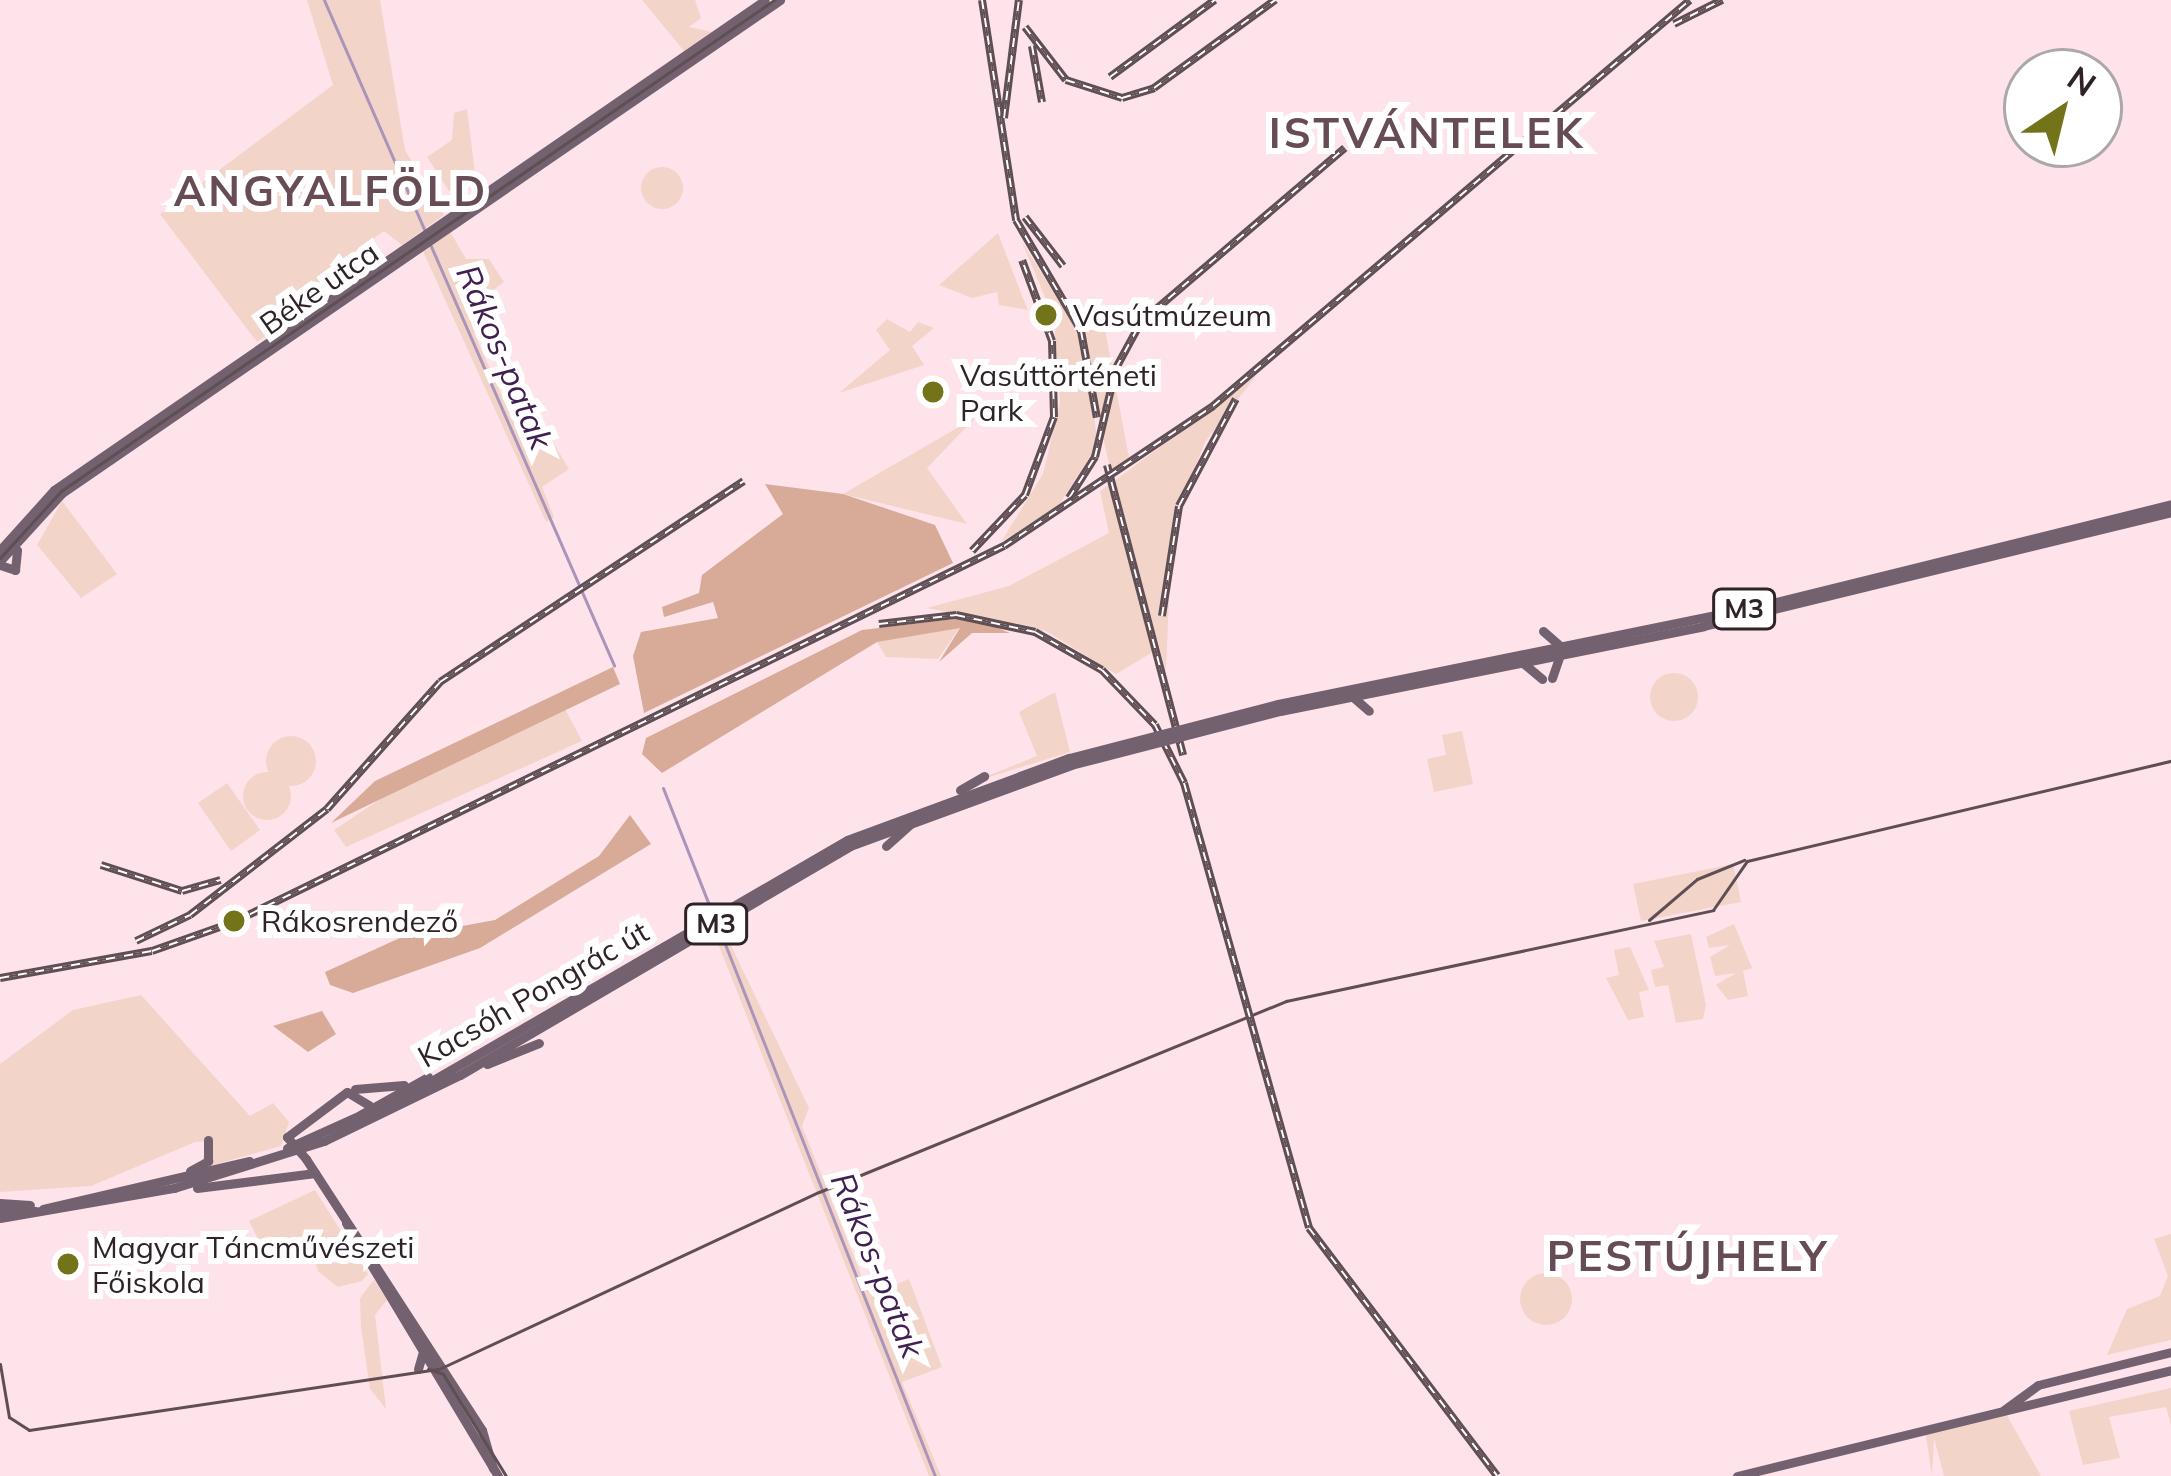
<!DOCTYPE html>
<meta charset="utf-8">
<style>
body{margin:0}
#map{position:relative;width:2171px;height:1476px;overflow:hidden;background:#fee3eb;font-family:Mulish,sans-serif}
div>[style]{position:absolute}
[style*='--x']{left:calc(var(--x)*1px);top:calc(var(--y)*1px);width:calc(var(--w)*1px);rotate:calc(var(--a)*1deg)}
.green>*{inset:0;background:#f2d4c9}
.round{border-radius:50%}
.forest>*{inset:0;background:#d8aa98}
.stream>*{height:3px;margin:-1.5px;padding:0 1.5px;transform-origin:1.5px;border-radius:1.5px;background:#ab94b9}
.major>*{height:9px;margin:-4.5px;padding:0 4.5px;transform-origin:4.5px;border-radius:4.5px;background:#74616f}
.tram>*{height:3px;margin:-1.5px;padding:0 1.5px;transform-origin:1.5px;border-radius:1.5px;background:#5f4f54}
.rail>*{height:8px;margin-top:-4px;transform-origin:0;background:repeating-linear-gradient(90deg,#fff 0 9px,#5f4f54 0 18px);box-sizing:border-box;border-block:3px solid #5f4f54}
.major-bridge>*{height:9px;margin:-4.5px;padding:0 4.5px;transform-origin:4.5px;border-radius:4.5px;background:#74616f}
.dots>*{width:33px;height:33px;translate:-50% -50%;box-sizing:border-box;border:6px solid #fff;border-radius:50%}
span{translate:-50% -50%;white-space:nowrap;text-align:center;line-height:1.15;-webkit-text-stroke:12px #fff;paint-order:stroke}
.shield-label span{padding:3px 9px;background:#fff;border:3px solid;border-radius:9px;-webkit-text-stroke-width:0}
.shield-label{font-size:27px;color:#2f2327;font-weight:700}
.street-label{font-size:30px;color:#2f2327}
.poi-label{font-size:30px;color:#2f2327}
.left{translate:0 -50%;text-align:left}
.water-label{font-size:33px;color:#402051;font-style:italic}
.district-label{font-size:42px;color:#674c55;font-weight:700;letter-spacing:3px}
.north{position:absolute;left:2003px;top:48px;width:120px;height:120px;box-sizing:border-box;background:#fff;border:3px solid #aca7a9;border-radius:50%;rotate:35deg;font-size:33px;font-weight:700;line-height:48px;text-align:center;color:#2f2327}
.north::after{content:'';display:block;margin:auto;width:42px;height:54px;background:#73741a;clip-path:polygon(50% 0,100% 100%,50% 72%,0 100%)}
</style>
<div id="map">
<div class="green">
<div style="clip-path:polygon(307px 0,380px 0,405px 150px,444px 215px,402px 245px,384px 231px,363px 246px,373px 262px,257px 342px,160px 214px,333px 85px)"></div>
<div style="clip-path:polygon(642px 0,695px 0,701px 18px,689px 27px,712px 32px,684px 51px)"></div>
<div style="clip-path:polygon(467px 109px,475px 173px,449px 191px,427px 157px,452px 140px,454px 113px)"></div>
<div class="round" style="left:641px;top:167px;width:42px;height:42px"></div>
<div style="clip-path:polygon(449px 230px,466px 259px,489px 259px,504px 282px,482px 298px,497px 317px,474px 333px,510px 414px,529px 403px,569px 469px,542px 487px,554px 517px,546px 522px,422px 249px)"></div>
<div style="clip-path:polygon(998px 233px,1022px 296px,1028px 310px,999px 305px,997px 292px,972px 298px,939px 285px)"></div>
<div style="clip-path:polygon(1022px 242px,1082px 337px,1098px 444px,1059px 505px,1001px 542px,1043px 474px,1060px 403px,1054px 319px)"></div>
<div style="clip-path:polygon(1100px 303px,1129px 458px,1111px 472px,1074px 310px)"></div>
<div style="clip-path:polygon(887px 319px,910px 332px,918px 322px,934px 328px,912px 346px,924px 365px,839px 393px,890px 350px,876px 330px)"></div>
<div style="clip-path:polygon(1256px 376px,1205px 442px,1172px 525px,1166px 671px,1113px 482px)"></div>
<div style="clip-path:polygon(976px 417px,927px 468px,967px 524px,843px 494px)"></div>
<div style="clip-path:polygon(1110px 484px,1158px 649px,1116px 674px,1046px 631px,927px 608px,1009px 586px,1109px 533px,1100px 491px)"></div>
<div style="clip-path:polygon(62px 501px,117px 574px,81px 598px,37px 545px)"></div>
<div style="clip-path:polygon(960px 627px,938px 659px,886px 657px,877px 642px)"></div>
<div class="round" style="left:1650px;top:673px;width:48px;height:48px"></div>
<div style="clip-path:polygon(1055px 692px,1070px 752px,970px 783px,1037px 756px,1019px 712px)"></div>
<div style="clip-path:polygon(565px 709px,582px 741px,346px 847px,334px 830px,424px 770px)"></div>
<div style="clip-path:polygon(1462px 731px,1473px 784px,1434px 792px,1427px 759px,1446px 755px,1442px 735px)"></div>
<div class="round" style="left:266px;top:736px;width:50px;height:50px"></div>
<div class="round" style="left:243px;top:772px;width:48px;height:48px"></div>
<div style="clip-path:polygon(227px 783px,260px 830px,231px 851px,198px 803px)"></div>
<div style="clip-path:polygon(1733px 864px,1741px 902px,1641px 921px,1633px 884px)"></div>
<div style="clip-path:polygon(1734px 924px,1752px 968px,1743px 971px,1748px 996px,1728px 1000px,1716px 985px,1736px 973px,1715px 976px,1710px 957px,1730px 945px,1709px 948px,1706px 937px)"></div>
<div style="clip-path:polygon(724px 931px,809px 1108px,802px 1126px,864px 1282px,879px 1277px,885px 1289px,909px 1279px,942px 1367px,902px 1382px,941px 1476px,929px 1476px,715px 936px)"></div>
<div style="clip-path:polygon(1691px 934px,1706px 1005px,1703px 1019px,1676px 1023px,1668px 985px,1655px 987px,1651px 970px,1664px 967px,1654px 941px)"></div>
<div style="clip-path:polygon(1630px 947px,1649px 990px,1639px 992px,1644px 1017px,1628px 1020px,1606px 978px,1619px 975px,1614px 950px)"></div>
<div style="clip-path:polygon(141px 995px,250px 1116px,273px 1103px,289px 1122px,281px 1146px,199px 1169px,209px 1141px,195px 1142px,91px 1186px,0 1192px,0 1064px,73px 1010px)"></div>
<div style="clip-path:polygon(315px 1190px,368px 1274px,362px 1281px,338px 1287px,318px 1271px,307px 1235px,276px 1257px,261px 1245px,249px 1221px)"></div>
<div style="clip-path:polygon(2171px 1234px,2171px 1340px,2107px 1355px,2127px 1309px,2160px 1296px,2168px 1276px,2154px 1239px)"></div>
<div class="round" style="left:1520px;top:1273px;width:52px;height:52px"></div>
<div style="clip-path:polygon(374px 1280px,387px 1300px,375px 1315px,386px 1409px,370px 1389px,361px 1327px,360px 1298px)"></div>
<div style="clip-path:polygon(2171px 1388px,2171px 1425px,2166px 1407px,2109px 1417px,2120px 1458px,2083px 1465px,2069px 1411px)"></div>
<div style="clip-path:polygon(2004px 1410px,2041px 1476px,1944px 1476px,1934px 1438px,1932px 1476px,1925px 1430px)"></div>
</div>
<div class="forest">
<div style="clip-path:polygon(765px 484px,843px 494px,935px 525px,953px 563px,644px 713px,633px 656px,641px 632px,718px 618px,713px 602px,664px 617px,662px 607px,699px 593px,702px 575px,783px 514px)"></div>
<div style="clip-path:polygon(971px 617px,1010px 633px,972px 633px,939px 662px,960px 628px,877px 642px,662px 773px,642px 754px,646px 738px,862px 630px)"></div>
<div style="clip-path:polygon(613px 667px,620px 684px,331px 823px,375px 781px)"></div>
<div style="clip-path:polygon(630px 815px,651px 844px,480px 948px,353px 993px,330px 985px,325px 972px,402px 937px,495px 920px,599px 856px)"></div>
<div style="clip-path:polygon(322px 1011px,336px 1034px,308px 1052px,273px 1026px)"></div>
</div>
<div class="stream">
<div style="--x:324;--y:0;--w:250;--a:66.4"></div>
<div style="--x:430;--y:244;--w:460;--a:66.4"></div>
<div style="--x:663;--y:788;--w:131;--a:68.5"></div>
<div style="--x:723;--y:939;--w:577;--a:68.46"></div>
</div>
<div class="major">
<div style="--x:0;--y:550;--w:81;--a:-48"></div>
<div style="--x:54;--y:490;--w:863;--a:-34.57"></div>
<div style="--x:0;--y:561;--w:92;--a:-47.6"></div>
<div style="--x:62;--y:493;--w:871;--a:-34.47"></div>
<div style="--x:0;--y:565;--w:16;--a:18"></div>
<div style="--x:15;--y:570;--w:20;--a:-84"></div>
<div style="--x:1543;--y:631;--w:23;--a:41"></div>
<div style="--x:1523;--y:663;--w:25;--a:40"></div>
<div style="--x:1552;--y:678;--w:21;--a:-71"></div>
<div style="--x:1353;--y:697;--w:21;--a:41"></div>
<div style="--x:1278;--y:704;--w:488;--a:-11.5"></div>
<div style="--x:1756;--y:607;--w:428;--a:-13.9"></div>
<div style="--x:1280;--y:711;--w:432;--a:-11.3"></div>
<div style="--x:1704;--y:626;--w:481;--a:-13.7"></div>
<div style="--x:960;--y:790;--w:28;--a:-30"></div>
<div style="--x:886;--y:846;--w:36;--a:-42"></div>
<div style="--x:487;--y:1064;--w:56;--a:-22"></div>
<div style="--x:355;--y:1089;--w:49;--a:-4.7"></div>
<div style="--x:360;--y:1115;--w:78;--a:-29.2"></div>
<div style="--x:287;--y:1137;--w:75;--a:-36.9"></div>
<div style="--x:347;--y:1092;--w:26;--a:31"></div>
<div style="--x:287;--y:1148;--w:141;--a:-24.2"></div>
<div style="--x:416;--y:1090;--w:498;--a:-30.1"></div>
<div style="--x:847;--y:840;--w:237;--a:-20.3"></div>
<div style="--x:306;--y:1159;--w:323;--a:57"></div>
<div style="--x:482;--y:1430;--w:40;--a:74"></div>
<div style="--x:190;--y:1171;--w:21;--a:-29"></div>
<div style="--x:208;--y:1161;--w:21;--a:-90"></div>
<div style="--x:197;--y:1188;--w:119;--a:-7.2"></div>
<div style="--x:0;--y:1203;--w:30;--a:4"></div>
<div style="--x:43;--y:1209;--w:212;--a:-13.1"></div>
<div style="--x:0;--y:1211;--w:35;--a:0"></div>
<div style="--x:0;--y:1218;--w:177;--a:-9.8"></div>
<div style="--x:174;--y:1188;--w:157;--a:-17.4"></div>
<div style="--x:324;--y:1141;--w:151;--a:-25.9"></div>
<div style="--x:460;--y:1075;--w:452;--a:-30.4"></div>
<div style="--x:850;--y:846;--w:235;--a:-20.1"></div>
<div style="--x:346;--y:1223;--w:295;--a:59"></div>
<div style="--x:418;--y:1369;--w:18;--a:-74"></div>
<div style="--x:2004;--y:1410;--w:42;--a:-36.3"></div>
<div style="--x:2038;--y:1385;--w:137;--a:-13.9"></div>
<div style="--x:1737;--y:1476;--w:447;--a:-13.7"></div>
</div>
<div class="tram">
<div style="--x:0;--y:558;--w:91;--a:-47.7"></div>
<div style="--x:61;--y:491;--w:866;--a:-34.55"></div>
<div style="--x:1649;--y:920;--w:63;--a:-40.5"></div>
<div style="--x:1697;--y:879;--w:51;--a:-22"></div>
<div style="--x:0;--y:1364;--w:54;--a:80.4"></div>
<div style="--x:9;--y:1417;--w:24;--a:33"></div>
<div style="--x:29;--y:1430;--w:415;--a:-8.5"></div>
<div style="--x:439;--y:1369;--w:419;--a:-25"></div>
<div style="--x:819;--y:1192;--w:505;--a:-22.24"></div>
<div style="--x:1286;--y:1001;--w:437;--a:-12"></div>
<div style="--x:1713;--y:910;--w:60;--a:-55.2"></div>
<div style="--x:1747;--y:861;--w:436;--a:-13.3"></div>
<div style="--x:428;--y:1369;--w:16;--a:18"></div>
<div style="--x:443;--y:1374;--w:120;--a:58.3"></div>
</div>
<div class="rail">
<div style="--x:982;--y:0;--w:223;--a:81.2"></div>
<div style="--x:1016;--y:220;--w:129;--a:59.6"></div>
<div style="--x:1081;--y:331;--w:88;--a:79.6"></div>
<div style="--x:1674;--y:24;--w:54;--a:-26.6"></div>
<div style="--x:1025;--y:27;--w:67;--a:52.3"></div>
<div style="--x:1066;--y:80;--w:59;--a:17.8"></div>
<div style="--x:1122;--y:98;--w:34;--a:-17"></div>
<div style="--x:1154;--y:88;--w:150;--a:-36"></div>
<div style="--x:1032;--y:46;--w:57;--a:79.9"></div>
<div style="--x:1110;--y:77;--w:130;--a:-36.3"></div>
<div style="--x:1004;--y:118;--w:119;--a:-82.8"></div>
<div style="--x:1025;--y:217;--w:62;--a:52.2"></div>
<div style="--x:1107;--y:465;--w:300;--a:75.3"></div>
<div style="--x:1069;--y:498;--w:49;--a:-57.6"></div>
<div style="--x:1095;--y:457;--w:91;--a:-76.7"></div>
<div style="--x:1116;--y:368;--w:52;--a:-61.5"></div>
<div style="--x:1141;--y:322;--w:268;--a:-40.5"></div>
<div style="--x:972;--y:551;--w:77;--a:-46.6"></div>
<div style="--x:1025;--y:495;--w:83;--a:-69.6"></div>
<div style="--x:1054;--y:417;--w:76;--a:-91.5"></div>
<div style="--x:1052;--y:341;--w:86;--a:-110.3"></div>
<div style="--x:1162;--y:616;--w:111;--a:-81.2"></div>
<div style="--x:1179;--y:506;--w:121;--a:-62"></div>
<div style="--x:879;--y:624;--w:78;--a:-6.7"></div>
<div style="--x:956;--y:615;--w:81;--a:12.1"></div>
<div style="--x:1035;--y:632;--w:77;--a:29.6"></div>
<div style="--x:1102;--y:670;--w:76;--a:46.1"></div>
<div style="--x:1155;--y:725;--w:65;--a:63.4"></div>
<div style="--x:1184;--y:783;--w:462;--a:74.3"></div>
<div style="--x:1309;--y:1228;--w:311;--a:52.8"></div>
<div style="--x:101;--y:865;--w:85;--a:17.8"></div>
<div style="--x:182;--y:891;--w:40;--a:-16"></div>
<div style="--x:136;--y:941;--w:60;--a:-25.7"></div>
<div style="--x:190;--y:915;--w:173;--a:-37.7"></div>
<div style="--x:327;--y:809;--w:170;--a:-48.3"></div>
<div style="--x:440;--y:682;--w:364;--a:-33.5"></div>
<div style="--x:0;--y:978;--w:154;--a:-10.1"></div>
<div style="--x:152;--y:951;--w:87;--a:-19.5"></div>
<div style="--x:234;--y:922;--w:857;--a:-26.03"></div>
<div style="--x:1004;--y:546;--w:252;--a:-33.8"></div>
<div style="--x:1213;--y:406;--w:626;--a:-40.4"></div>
</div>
<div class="major-bridge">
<div style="--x:1069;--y:758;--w:216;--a:-14.5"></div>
<div style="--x:1071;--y:765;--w:216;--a:-14.5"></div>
<div style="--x:287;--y:1137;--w:29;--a:49"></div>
</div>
<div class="dots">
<div style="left:1046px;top:315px;background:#73741a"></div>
<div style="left:933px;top:392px;background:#73741a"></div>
<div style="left:234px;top:921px;background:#73741a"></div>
<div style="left:68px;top:1264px;background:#73741a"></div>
</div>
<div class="shield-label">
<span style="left:1744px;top:609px">M3</span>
<span style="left:716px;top:924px">M3</span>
</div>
<div class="street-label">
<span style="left:319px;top:288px;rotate:-35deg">Béke utca</span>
<span style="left:533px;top:994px;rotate:-30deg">Kacsóh Pongrác út</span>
</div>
<div class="poi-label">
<span class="left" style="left:1073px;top:315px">Vasútmúzeum</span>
<span class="left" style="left:960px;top:392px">Vasúttörténeti<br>Park</span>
<span class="left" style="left:261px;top:921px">Rákosrendező</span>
<span class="left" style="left:92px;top:1264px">Magyar Táncművészeti<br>Főiskola</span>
</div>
<div class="water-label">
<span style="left:505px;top:357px;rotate:67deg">Rákos-patak</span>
<span style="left:878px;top:1265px;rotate:68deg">Rákos-patak</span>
</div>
<div class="district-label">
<span style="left:1427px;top:133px">ISTVÁNTELEK</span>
<span style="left:331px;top:191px">ANGYALFÖLD</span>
<span style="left:1688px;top:1256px">PESTÚJHELY</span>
</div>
<div class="north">N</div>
</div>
